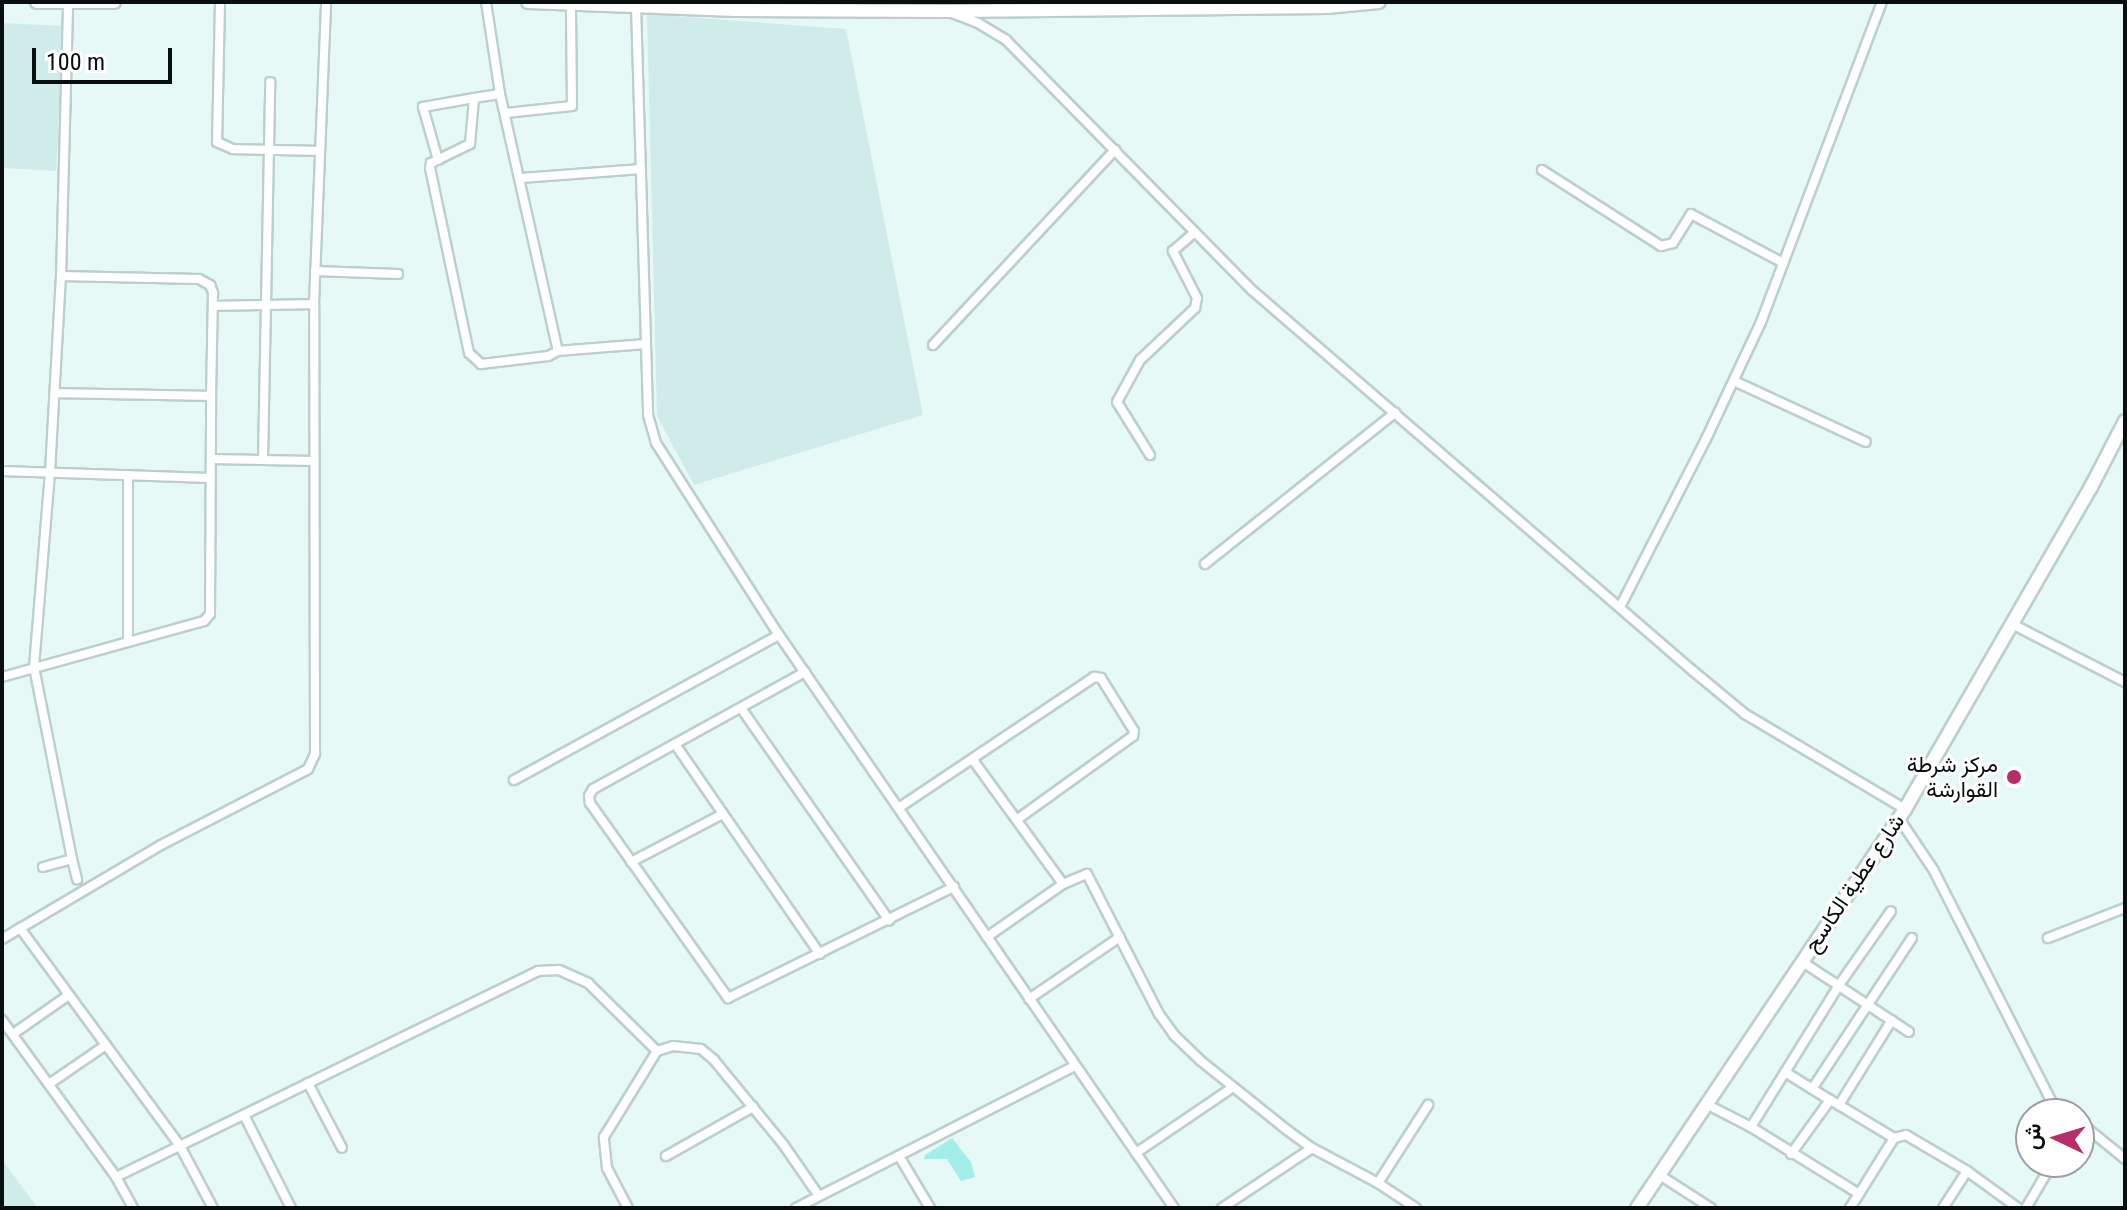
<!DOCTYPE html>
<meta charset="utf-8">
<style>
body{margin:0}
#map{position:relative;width:2127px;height:1210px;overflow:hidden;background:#e6f9f7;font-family:"Roboto Condensed",Vazirmatn,sans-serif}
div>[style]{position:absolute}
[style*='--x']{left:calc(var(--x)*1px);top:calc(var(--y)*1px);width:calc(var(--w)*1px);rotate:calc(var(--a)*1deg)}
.built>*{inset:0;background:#d0ecea}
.green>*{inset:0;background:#a3eee9}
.roads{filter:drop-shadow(2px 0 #bdcfcd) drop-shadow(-2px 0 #bdcfcd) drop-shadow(0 2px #bdcfcd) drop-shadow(0 -2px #bdcfcd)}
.street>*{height:8px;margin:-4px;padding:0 4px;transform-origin:4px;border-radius:4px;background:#fff}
.secondary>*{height:12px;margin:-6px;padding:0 6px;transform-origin:6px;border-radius:6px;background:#fff}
.dots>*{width:22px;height:22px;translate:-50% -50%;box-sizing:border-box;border:4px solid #fff;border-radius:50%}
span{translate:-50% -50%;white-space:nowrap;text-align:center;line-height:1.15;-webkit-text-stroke:6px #fff;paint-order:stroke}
.poi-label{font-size:22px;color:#080f0e}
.right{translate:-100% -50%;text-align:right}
.street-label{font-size:22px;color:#080f0e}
.frame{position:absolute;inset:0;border:4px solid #080f0e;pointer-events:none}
.north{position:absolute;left:2015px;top:1098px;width:80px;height:80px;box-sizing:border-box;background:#fff;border:2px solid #9c9f9f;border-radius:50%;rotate:274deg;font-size:22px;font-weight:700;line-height:32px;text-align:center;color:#080f0e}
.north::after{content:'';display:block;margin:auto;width:28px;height:36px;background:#b72d6a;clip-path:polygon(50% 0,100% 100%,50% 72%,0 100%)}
.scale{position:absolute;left:32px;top:48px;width:140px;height:36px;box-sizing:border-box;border:4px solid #080f0e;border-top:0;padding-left:10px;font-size:24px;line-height:28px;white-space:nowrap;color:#080f0e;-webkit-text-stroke:6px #fff;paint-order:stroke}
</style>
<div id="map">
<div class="built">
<div style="clip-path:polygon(647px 14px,846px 29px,923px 415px,694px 485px,657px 416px)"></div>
<div style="clip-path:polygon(2px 23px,64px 26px,56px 171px,2px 168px)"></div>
<div style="clip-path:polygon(2px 1160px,38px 1208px,2px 1208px)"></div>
</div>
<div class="green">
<div style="clip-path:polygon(952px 1138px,971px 1162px,975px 1177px,961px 1181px,947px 1159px,924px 1159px,925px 1155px)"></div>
</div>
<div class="roads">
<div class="street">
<div style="--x:220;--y:2;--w:140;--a:91.2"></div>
<div style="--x:217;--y:142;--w:17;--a:24"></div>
<div style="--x:233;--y:149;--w:86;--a:1.3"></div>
<div style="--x:486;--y:2;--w:93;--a:81.3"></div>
<div style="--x:500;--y:94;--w:263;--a:77.3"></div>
<div style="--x:558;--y:351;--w:11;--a:153"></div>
<div style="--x:548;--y:356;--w:67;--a:173.2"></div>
<div style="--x:481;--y:364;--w:16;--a:-137"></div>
<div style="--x:469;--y:353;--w:189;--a:-101.9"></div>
<div style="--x:430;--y:168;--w:5;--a:-79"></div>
<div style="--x:431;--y:163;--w:43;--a:-26"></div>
<div style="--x:470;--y:144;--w:46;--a:-85"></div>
<div style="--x:474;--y:98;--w:26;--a:-9"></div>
<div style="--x:636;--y:6;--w:409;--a:88.3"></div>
<div style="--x:648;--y:415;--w:29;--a:74"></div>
<div style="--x:656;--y:443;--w:228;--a:57.4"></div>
<div style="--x:779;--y:635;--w:696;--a:55.42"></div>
<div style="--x:952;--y:13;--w:28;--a:21"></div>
<div style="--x:978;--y:23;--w:33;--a:31"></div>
<div style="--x:1006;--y:40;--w:352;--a:45.5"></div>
<div style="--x:1253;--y:291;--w:581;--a:40.82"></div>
<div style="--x:1693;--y:671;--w:67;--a:39.6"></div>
<div style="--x:1745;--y:714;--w:186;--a:30.7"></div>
<div style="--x:506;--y:113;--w:66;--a:-6.1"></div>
<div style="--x:572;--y:106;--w:102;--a:-90.6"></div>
<div style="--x:438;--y:160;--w:55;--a:-105.8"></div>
<div style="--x:423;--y:107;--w:52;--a:-10"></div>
<div style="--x:1542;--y:170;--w:141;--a:32.6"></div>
<div style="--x:1661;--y:246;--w:12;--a:-14"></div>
<div style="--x:1673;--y:243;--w:34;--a:-58"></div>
<div style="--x:1691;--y:214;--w:104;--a:28"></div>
<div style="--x:522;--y:178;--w:119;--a:-4.3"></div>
<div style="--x:315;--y:271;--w:83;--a:2.1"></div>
<div style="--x:61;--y:276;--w:138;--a:1.2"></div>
<div style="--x:199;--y:279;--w:13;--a:29"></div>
<div style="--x:210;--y:285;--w:9;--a:69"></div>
<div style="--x:213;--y:293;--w:103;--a:91.1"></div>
<div style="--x:213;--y:306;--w:101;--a:-1.1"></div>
<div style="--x:933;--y:345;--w:267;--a:-47"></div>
<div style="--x:558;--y:351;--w:87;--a:-4.6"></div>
<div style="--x:1734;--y:381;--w:145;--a:24.8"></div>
<div style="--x:1150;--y:455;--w:62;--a:-121.9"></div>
<div style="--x:1117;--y:402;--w:48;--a:-61.3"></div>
<div style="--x:1140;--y:360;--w:76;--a:-43.4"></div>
<div style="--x:1195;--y:308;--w:10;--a:-79"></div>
<div style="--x:1197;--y:298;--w:53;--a:-117.1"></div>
<div style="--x:1173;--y:251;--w:29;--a:-41"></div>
<div style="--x:212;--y:459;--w:102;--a:1.1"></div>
<div style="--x:263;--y:460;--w:378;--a:-88.9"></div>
<div style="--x:2;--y:471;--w:209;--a:1.9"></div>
<div style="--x:128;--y:475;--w:167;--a:90"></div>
<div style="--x:1205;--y:564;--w:243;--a:-38.5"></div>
<div style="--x:1620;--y:607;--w:189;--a:-62.9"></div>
<div style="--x:1706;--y:439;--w:129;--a:-64.8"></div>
<div style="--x:1761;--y:322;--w:342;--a:-69.3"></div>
<div style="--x:2012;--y:624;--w:127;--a:27.2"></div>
<div style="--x:805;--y:672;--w:242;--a:151.1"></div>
<div style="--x:593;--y:789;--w:8;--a:120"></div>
<div style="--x:589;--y:796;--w:7;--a:82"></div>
<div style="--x:590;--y:803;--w:239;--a:54.7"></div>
<div style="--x:728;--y:998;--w:252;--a:-26.2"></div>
<div style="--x:2;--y:677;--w:210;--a:-15.5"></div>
<div style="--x:204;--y:621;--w:9;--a:-49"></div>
<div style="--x:210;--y:614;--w:218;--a:-89.7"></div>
<div style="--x:211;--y:396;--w:156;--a:-178.9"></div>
<div style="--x:741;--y:708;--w:259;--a:55.1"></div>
<div style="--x:675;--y:744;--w:255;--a:55.4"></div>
<div style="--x:973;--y:760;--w:153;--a:54"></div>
<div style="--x:514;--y:780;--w:302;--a:-28.7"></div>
<div style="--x:900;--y:807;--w:234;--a:-33.8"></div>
<div style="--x:1094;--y:677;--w:7;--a:8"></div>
<div style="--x:1101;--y:678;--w:62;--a:58.1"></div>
<div style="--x:1134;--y:731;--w:5;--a:101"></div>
<div style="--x:1133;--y:736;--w:142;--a:144.2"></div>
<div style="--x:1898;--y:817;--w:63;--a:56.1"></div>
<div style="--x:1933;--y:869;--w:275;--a:63"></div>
<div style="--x:72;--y:859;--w:21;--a:76"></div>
<div style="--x:631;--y:862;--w:104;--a:-27.6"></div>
<div style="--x:43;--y:867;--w:30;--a:-15"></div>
<div style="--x:72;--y:859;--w:196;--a:-101.2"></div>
<div style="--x:34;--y:667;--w:196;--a:-85.3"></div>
<div style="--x:50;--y:472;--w:196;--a:-86.8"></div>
<div style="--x:61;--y:276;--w:274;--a:-88.5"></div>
<div style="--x:20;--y:928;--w:270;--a:53.7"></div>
<div style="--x:180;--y:1146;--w:70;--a:62"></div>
<div style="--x:987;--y:937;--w:93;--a:-34.9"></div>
<div style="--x:1063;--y:884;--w:26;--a:-23"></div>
<div style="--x:1087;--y:874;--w:157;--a:62.8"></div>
<div style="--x:1159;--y:1014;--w:26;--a:54"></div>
<div style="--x:1174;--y:1035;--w:37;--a:44"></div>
<div style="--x:1201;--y:1061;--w:110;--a:38.7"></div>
<div style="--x:1287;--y:1130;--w:31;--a:36"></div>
<div style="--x:1312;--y:1148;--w:75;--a:27.9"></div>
<div style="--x:2048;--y:938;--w:83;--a:-21.3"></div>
<div style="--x:2;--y:939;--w:185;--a:-30.6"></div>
<div style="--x:161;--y:845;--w:165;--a:-27.3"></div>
<div style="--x:308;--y:769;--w:17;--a:-65"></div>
<div style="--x:315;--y:754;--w:450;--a:-90.1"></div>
<div style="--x:314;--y:304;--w:302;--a:-87.7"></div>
<div style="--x:1801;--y:961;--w:129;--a:33.3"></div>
<div style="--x:1029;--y:999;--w:110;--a:-34.3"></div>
<div style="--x:2;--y:1020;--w:194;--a:54"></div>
<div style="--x:116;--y:1177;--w:35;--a:61"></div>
<div style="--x:13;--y:1034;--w:68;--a:-34.9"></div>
<div style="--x:1785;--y:1072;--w:53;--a:31.9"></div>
<div style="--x:308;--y:1083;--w:73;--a:62.4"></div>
<div style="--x:49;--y:1084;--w:69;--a:-34.4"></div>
<div style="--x:1812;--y:1089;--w:181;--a:-56.5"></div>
<div style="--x:1708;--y:1105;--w:48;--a:27.1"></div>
<div style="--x:1751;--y:1127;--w:127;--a:31.8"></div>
<div style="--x:1859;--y:1194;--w:17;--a:123"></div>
<div style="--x:1839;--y:1105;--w:64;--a:31"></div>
<div style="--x:244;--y:1115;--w:104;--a:63.2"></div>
<div style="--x:1751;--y:1127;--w:167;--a:-58.2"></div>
<div style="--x:1839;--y:985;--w:90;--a:-54.9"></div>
<div style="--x:2079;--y:1128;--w:8;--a:0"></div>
<div style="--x:2087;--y:1128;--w:49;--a:39.2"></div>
<div style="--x:1136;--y:1153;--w:117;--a:-34.2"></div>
<div style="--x:1791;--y:1154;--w:67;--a:-54.2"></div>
<div style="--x:1830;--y:1100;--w:10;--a:29"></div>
<div style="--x:1839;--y:1105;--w:100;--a:-58.1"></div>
<div style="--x:666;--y:1156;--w:100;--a:-29.4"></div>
<div style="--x:899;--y:1156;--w:61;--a:59.2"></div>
<div style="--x:1658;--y:1174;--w:63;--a:32.7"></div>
<div style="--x:116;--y:1177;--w:470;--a:-26"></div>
<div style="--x:538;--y:971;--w:21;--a:-3"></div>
<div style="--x:559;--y:970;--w:32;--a:24"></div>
<div style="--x:588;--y:983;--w:97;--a:44.6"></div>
<div style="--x:1859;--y:1194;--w:66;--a:-58"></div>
<div style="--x:1894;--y:1138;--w:12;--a:-14"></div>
<div style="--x:1906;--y:1135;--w:71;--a:30.5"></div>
<div style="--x:1967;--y:1171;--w:63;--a:36"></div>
<div style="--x:628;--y:1208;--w:45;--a:-117.7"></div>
<div style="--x:607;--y:1168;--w:31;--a:-96"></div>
<div style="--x:604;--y:1137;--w:101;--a:-58.4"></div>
<div style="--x:657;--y:1051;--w:17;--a:-17"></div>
<div style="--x:673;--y:1046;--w:28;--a:6"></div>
<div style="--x:701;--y:1049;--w:17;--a:40"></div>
<div style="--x:714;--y:1060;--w:109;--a:50.6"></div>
<div style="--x:783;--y:1144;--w:63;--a:55.3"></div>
<div style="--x:796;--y:1208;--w:313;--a:-27"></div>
<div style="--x:1222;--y:1208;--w:108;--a:-33.7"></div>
<div style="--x:1416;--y:1208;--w:45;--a:-146.7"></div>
<div style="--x:1378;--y:1183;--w:93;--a:-57.3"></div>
<div style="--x:1943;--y:1208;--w:44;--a:-57"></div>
<div style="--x:2026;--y:1208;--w:53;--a:-59.6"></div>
</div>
<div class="secondary">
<div style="--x:37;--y:2;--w:77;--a:0"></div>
<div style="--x:528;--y:2;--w:207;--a:2.2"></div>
<div style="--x:735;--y:10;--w:213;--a:0.3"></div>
<div style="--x:948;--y:11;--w:379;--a:-0.6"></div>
<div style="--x:1327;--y:7;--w:52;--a:-5.5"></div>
<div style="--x:1637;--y:1208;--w:481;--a:-56.1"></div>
<div style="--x:1905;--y:809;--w:372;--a:-60"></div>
<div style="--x:2091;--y:487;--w:74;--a:-62.7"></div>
</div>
</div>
<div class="dots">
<div style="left:2014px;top:777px;background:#b72d6a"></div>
</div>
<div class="poi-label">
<span class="right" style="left:1998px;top:777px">مركز شرطة<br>القوارشة</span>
</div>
<div class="street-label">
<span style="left:1854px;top:883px;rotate:-56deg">شارع عطية الكاسح</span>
</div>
<div class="frame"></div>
<div class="north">ش</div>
<div class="scale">100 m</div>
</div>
